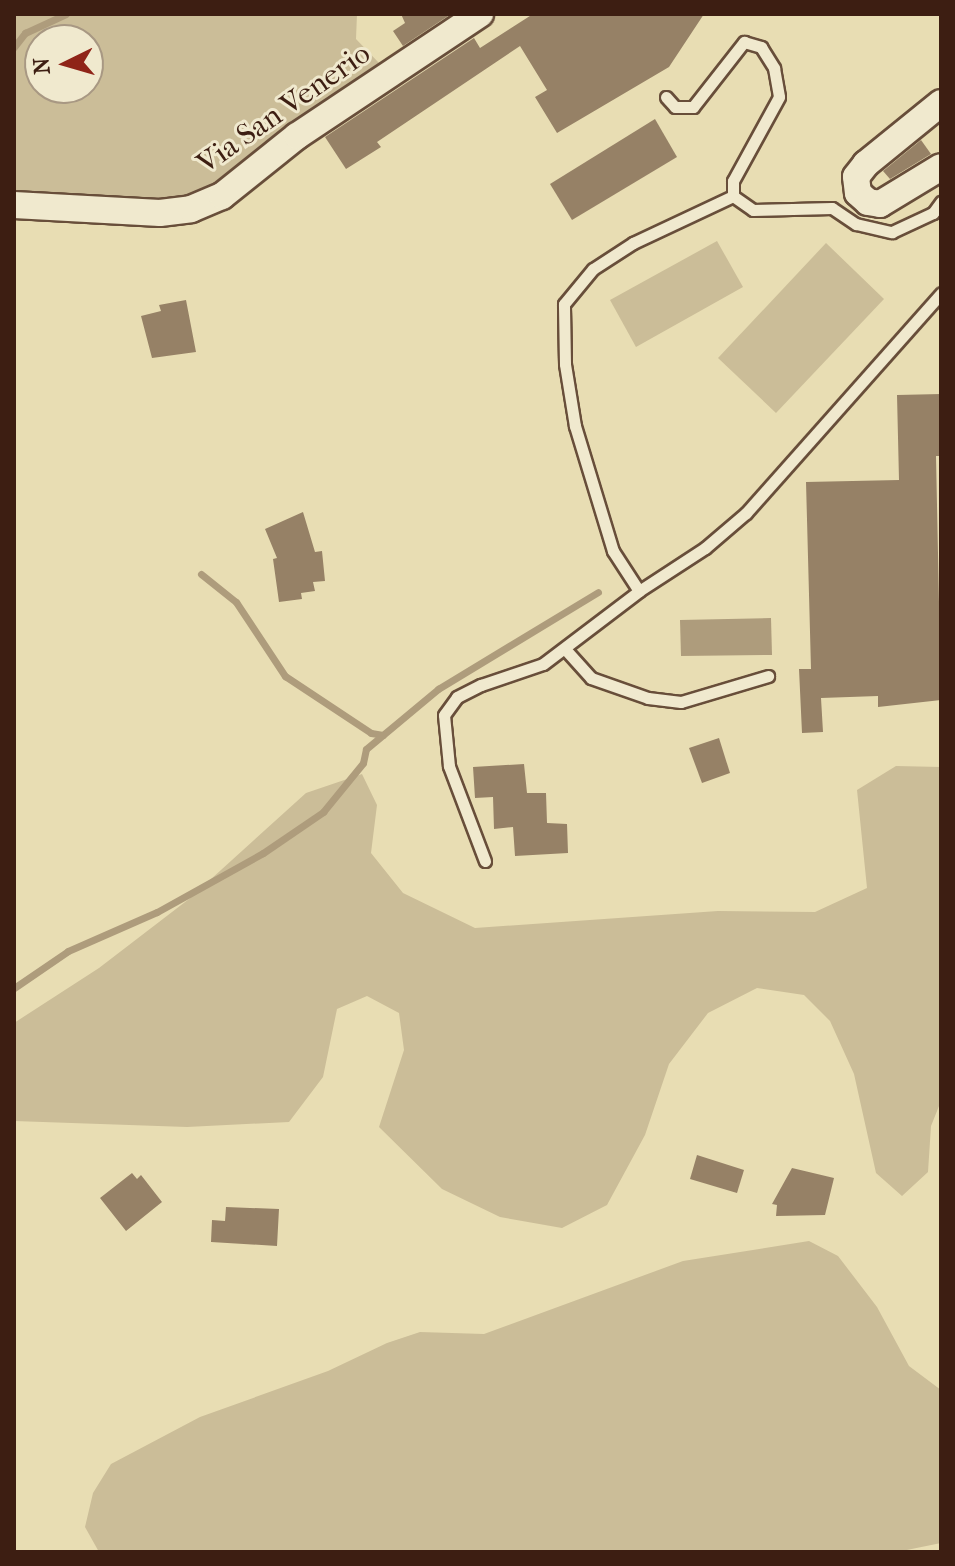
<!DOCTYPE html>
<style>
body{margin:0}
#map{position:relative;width:955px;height:1566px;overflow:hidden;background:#e8ddb3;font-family:"IM FELL French Canon",serif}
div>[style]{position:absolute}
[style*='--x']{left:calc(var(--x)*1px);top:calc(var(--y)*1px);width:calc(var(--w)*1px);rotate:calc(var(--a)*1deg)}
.green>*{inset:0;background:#cbbd98}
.water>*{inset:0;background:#ae9c7c}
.stream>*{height:7px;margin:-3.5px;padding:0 3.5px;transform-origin:3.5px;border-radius:3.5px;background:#ae9c7c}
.building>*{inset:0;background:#968166}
.roads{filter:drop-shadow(2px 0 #684e3a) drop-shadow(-2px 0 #684e3a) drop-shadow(0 2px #684e3a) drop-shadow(0 -2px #684e3a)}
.service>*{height:11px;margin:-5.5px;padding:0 5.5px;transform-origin:5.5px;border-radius:5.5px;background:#f0e9ce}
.tertiary>*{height:26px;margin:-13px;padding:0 13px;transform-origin:13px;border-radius:13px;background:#f0e9ce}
span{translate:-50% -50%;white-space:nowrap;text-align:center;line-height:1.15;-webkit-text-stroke:6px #f0e9ce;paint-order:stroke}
.street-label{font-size:30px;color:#3d1e12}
.frame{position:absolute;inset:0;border:16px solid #3d1e12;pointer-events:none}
.north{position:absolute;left:24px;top:24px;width:80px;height:80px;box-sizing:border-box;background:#f0e9ce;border:2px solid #a89883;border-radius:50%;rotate:265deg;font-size:22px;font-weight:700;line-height:32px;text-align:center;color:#3d1e12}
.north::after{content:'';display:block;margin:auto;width:28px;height:36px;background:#8f2418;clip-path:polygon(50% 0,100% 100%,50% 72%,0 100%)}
</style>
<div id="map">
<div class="green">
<div style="clip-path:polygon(evenodd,14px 14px,357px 14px,356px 39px,379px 63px,215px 185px,188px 196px,159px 200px,14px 192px,14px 14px,40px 40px,88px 40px,88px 88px,40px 88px,40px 40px)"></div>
<div style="clip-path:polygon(717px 241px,743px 287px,636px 347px,610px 300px)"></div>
<div style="clip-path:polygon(826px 243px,884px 299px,776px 413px,718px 358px)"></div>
<div style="clip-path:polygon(896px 766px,941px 767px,941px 1101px,931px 1126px,928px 1172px,902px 1196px,876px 1173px,854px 1074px,830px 1021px,804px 995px,757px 988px,708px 1013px,669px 1064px,645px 1135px,607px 1205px,562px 1228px,500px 1217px,442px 1189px,379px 1127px,404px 1050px,399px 1013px,367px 996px,337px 1009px,323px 1077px,289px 1122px,187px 1127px,14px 1121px,14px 1023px,99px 968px,189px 899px,306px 793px,362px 774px,377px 805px,371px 853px,403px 893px,475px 928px,718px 911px,815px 912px,867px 888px,857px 790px)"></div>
<div style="clip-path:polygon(809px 1241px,838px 1256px,877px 1307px,909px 1366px,941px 1390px,941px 1543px,897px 1552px,99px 1552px,85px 1527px,93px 1493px,111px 1464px,200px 1417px,328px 1371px,387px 1343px,420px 1332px,484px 1334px,683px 1261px)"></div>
</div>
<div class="water">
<div style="clip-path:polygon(771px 618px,772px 655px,681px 656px,680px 620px)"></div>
</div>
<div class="stream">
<div style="--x:14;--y:47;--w:18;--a:-52"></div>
<div style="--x:25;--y:33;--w:45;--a:-24.9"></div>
<div style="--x:201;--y:574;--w:45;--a:38.7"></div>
<div style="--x:236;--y:602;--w:89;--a:56.5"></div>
<div style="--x:285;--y:676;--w:103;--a:33.5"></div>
<div style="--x:371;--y:733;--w:12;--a:9"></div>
<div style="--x:14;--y:988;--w:65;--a:-34.4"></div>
<div style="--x:68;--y:951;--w:97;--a:-23.7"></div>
<div style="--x:157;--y:912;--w:121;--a:-29.1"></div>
<div style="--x:263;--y:853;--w:73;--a:-34.3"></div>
<div style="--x:323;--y:812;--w:63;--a:-50.8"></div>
<div style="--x:363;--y:763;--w:14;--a:-78"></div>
<div style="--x:366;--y:749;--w:94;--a:-39.8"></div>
<div style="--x:438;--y:689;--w:187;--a:-31.2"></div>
</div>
<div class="building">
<div style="clip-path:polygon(401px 14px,451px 14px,403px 46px,393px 31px,405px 23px)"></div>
<div style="clip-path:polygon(533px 14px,704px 14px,669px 67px,557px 133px,535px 97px,547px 90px,520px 46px,377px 142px,381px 147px,346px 169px,325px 137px,474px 38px,480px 48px)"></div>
<div style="clip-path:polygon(655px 119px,677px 157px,572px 220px,550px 184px)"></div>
<div style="clip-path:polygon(921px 140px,931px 154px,890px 179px,883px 171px)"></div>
<div style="clip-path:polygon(186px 300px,196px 352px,152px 358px,141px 316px,161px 311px,159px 305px)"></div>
<div style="clip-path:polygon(941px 394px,941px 456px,936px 456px,941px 700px,878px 707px,878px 696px,821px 698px,823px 732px,802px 733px,799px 669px,811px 669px,806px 482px,899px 480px,897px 395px)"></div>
<div style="clip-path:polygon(303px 512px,315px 552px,322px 551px,325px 581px,313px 582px,315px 591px,301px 593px,302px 599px,279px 602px,273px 559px,277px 558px,265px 529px)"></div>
<div style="clip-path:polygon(719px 738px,730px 773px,702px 783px,689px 748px)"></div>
<div style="clip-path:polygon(524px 764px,527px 793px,546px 793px,547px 823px,567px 824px,568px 853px,515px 856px,513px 827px,494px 829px,493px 797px,475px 798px,473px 767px)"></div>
<div style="clip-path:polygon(697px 1155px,744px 1170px,737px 1193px,690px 1179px)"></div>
<div style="clip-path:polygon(792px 1168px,834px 1178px,825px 1215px,776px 1216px,777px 1205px,772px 1204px)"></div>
<div style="clip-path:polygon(132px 1173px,137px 1179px,141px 1175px,162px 1202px,126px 1231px,100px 1198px)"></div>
<div style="clip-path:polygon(226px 1207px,279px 1209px,277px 1246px,211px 1242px,212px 1220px,225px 1221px)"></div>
</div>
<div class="roads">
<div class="service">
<div style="--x:666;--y:97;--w:13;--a:48"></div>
<div style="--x:675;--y:107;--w:18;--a:0"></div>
<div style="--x:693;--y:107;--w:83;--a:-51.9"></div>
<div style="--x:744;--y:42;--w:18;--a:16"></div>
<div style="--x:761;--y:47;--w:25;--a:58"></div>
<div style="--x:774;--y:68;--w:29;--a:80"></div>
<div style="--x:779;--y:97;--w:96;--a:118.7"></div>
<div style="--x:733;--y:181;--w:15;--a:90"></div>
<div style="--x:733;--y:196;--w:24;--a:35"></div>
<div style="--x:753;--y:210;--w:79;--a:-1.5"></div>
<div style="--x:832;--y:208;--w:29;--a:34"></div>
<div style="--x:856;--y:224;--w:37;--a:13"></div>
<div style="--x:892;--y:232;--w:45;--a:-24.9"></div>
<div style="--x:933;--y:213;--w:14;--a:-54"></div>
<div style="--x:639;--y:591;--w:79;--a:-33.1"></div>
<div style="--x:705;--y:548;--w:54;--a:-40.5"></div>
<div style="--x:746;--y:513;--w:294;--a:-48.4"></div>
<div style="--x:565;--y:649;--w:39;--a:48"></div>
<div style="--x:591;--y:678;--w:60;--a:19.3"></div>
<div style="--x:648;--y:698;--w:33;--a:7"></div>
<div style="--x:681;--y:702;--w:91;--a:-16.6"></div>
<div style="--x:485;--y:861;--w:102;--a:-110.8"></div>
<div style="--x:449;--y:766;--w:51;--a:-95.6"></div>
<div style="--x:444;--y:715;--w:22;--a:-54"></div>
<div style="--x:457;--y:697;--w:27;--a:-27"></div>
<div style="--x:481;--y:685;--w:65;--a:-18.7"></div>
<div style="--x:543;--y:664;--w:121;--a:-37.2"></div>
<div style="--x:639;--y:591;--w:48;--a:-123"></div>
<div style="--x:613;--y:551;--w:131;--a:-106.9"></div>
<div style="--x:575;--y:426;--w:63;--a:-99.2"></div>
<div style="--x:565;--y:364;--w:60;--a:-91"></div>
<div style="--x:564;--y:304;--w:45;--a:-50.4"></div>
<div style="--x:593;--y:269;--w:48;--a:-33"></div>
<div style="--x:633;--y:243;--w:110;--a:-25.2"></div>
</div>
<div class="tertiary">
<div style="--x:941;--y:103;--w:97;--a:140.9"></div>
<div style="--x:866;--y:164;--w:16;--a:128"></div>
<div style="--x:856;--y:177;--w:16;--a:83"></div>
<div style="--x:858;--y:193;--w:13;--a:42"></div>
<div style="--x:868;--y:202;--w:12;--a:9"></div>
<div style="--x:880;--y:204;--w:71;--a:-31.2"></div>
<div style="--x:14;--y:205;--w:146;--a:3.1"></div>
<div style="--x:160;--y:213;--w:31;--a:-7"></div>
<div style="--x:191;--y:209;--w:34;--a:-23"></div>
<div style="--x:222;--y:196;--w:96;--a:-38.7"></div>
<div style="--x:297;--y:136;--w:220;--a:-33.7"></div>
</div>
</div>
<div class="street-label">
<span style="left:284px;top:109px;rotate:-35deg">Via San Venerio</span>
</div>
<div class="frame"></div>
<div class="north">N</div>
</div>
